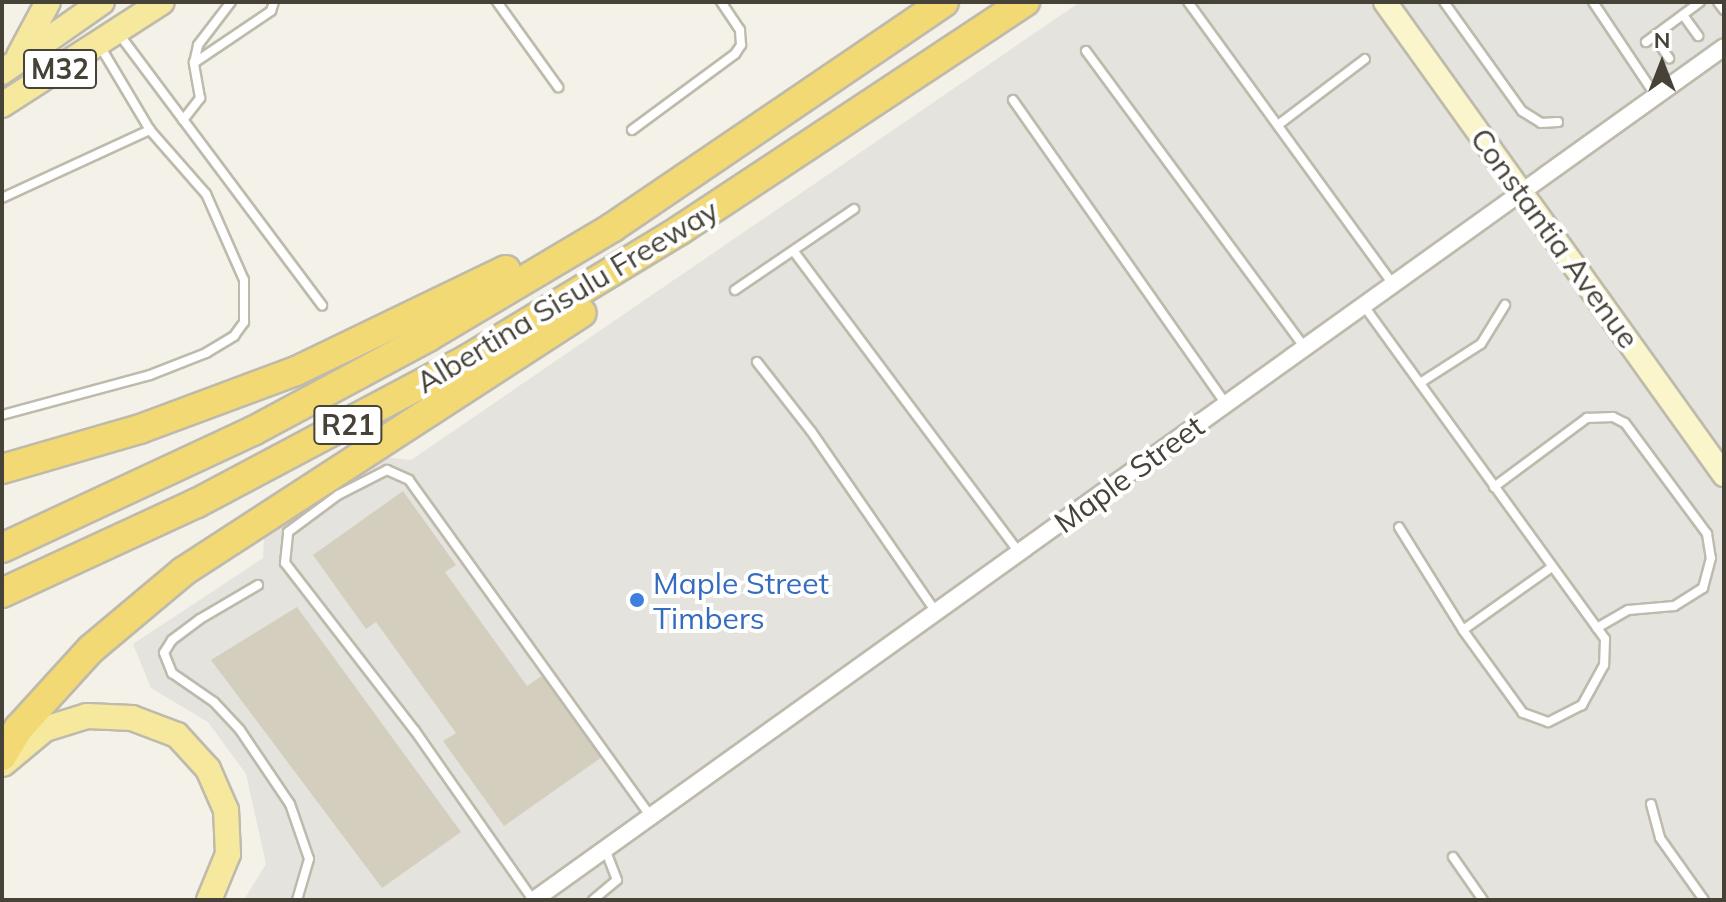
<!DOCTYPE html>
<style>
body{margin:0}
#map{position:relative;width:1726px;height:902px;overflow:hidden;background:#f3f1e8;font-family:Mulish,sans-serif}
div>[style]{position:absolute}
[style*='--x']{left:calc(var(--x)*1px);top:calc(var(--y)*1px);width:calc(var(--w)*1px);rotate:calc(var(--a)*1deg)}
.industrial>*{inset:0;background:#e5e3dd}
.building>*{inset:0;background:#d4cebf}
.roads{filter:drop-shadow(2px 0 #bebaac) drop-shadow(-2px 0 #bebaac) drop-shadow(0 2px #bebaac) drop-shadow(0 -2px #bebaac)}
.lane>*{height:8px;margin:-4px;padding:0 4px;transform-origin:4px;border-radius:4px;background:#fff}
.street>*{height:16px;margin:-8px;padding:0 8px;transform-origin:8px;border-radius:8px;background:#fff}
.secondary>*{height:22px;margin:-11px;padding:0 11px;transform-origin:11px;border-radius:11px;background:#faf5cb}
.primary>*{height:24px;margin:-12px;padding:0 12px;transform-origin:12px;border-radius:12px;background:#f6e99e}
.highway>*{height:28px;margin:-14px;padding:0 14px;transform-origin:14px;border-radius:14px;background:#f2d974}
.dots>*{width:22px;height:22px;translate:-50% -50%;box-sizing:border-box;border:4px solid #fff;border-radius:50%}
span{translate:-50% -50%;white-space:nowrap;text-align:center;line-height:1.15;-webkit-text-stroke:8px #fff;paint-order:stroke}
.shield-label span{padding:2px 6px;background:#fff;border:2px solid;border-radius:6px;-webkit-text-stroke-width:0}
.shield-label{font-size:28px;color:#464238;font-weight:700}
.street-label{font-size:30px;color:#464238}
.shop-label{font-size:30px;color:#366cbe}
.left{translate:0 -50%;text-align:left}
.frame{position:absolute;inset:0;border:4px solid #464238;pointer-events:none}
.north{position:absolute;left:1622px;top:24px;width:80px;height:80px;-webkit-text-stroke:6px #fff;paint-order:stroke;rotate:0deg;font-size:22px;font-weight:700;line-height:32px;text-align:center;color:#464238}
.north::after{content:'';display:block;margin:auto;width:28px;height:36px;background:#464238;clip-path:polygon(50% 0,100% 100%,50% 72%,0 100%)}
</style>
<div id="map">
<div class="industrial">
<div style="clip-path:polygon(1080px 2px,1724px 2px,1724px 900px,244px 900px,266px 864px,246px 774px,208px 722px,151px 688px,133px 644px,263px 558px,264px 539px,277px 525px,383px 457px,411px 460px)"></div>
</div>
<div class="building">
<div style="clip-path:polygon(403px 491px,456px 565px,445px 572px,527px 686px,543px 675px,602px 757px,504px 826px,443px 741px,456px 733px,376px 622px,366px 629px,313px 555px)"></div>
<div style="clip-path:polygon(297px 607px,461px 832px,382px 888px,211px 660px)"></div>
</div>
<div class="roads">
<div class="lane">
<div style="--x:497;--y:2;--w:105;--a:54.3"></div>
<div style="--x:1188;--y:2;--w:349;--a:54"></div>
<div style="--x:1444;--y:2;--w:134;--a:54.4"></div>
<div style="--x:1522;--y:111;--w:22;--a:32"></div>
<div style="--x:1541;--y:123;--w:17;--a:-3"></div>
<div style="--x:1593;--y:2;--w:113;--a:56.2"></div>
<div style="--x:1718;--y:2;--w:10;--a:53"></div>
<div style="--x:1683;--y:15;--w:26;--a:54"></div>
<div style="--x:119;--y:34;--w:339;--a:53.2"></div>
<div style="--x:1654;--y:36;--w:27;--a:56"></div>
<div style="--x:1646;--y:42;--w:67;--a:-36.5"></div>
<div style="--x:1086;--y:51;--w:368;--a:53.6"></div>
<div style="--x:194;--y:63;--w:93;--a:-34"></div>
<div style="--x:271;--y:11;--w:9;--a:-72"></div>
<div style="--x:1013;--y:100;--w:371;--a:55"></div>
<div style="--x:183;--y:120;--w:28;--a:-52"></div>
<div style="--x:200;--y:98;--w:36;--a:-100"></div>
<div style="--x:194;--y:63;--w:18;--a:-77"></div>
<div style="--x:198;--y:45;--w:54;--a:-52.5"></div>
<div style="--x:1278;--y:125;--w:109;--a:-37.2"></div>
<div style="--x:632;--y:130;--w:128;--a:-36.4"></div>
<div style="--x:735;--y:54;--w:11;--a:-56"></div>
<div style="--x:741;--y:45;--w:15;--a:-94"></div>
<div style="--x:740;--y:30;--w:34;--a:-124"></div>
<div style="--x:2;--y:198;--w:163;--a:-24.7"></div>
<div style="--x:795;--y:253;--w:374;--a:53.2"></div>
<div style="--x:735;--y:290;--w:144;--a:-34.2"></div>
<div style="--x:1364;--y:306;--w:411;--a:54.1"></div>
<div style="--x:1605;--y:639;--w:26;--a:92"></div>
<div style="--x:1604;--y:665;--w:46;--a:118.8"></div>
<div style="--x:1582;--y:705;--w:38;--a:153"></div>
<div style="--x:1548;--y:722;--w:27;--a:-160"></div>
<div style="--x:1523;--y:713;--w:102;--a:-125.9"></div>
<div style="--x:1463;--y:630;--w:121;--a:-121.9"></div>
<div style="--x:757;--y:362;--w:88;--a:52"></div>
<div style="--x:811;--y:431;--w:220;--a:55.4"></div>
<div style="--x:1420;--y:383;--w:72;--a:-32.6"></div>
<div style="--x:1481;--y:344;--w:46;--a:-58.4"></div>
<div style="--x:2;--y:415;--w:153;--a:-15.1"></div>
<div style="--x:150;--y:375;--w:60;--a:-21.4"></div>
<div style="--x:206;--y:353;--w:33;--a:-31"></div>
<div style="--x:234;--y:336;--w:17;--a:-54"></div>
<div style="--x:244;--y:322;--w:42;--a:-90"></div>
<div style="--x:244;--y:280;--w:94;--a:-113.8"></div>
<div style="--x:206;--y:194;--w:85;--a:-131.2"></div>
<div style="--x:150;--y:130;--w:98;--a:-120.8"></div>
<div style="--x:1494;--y:487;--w:116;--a:-36.6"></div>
<div style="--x:1587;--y:418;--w:26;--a:-2"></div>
<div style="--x:1613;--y:417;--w:13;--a:27"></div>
<div style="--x:1625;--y:423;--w:138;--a:53.5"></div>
<div style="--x:1707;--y:534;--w:24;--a:81"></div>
<div style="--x:1711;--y:558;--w:31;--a:105"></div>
<div style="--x:1703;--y:588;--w:34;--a:148"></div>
<div style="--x:1674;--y:606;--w:46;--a:175"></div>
<div style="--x:1628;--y:610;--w:36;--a:150"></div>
<div style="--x:258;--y:585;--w:67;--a:149.6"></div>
<div style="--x:200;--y:619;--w:35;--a:143"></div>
<div style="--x:172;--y:640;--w:15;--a:122"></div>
<div style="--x:164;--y:653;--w:22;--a:68"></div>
<div style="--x:172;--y:673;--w:51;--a:34.6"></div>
<div style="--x:214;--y:702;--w:38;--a:47"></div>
<div style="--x:240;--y:730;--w:89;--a:56"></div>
<div style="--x:290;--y:804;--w:58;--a:70.9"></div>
<div style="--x:309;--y:859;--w:43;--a:106.3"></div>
<div style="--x:1463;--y:630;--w:109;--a:-35.3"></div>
<div style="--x:1651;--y:804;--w:35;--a:75"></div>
<div style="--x:1660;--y:838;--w:76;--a:54.6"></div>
<div style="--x:1453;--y:857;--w:52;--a:55.1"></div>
<div style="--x:533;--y:900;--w:206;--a:-124.9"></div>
<div style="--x:415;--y:731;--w:212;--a:-127.7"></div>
<div style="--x:285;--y:563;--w:31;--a:-84"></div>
<div style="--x:288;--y:532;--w:62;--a:-36.5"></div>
<div style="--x:338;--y:495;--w:55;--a:-27"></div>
<div style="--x:387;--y:470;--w:24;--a:24"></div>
<div style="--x:409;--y:480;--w:413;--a:54.3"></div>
<div style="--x:593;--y:900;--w:31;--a:-40"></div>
<div style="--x:617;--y:880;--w:33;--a:-111"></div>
</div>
<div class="street">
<div style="--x:534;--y:900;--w:1464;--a:-35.63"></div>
</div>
<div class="secondary">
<div style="--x:1385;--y:2;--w:582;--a:54.37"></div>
</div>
<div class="primary">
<div style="--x:19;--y:56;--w:61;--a:-61.8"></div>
<div style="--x:2;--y:72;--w:122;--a:-35"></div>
<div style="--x:2;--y:105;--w:190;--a:-32.8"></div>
<div style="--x:3;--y:764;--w:55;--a:-39.8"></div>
<div style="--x:45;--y:729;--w:44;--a:-17.2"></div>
<div style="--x:87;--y:716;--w:45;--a:2.5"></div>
<div style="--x:132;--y:718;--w:48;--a:20.7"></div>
<div style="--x:177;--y:735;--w:46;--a:47.6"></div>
<div style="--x:208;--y:769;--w:45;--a:66.3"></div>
<div style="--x:226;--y:810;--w:44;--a:87.4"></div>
<div style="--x:228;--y:854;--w:50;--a:112.4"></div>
</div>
<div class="highway">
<div style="--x:2;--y:469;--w:144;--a:-16.2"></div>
<div style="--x:140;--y:429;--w:166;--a:-20.4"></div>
<div style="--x:296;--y:371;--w:233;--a:-25.7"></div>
<div style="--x:2;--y:548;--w:277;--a:-25"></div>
<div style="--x:253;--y:431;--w:199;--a:-28.2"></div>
<div style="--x:428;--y:337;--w:215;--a:-30.7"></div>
<div style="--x:613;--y:227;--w:400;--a:-34.2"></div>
<div style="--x:2;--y:593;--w:215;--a:-24.8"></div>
<div style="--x:197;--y:503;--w:307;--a:-28"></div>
<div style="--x:468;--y:359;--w:248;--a:-31.3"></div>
<div style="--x:680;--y:230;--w:414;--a:-33.5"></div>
<div style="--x:2;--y:756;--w:33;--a:-59"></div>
<div style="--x:19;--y:728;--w:107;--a:-47.7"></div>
<div style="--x:91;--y:649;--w:121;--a:-40"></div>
<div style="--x:184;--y:571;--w:474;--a:-33"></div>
</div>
</div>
<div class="dots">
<div style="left:637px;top:600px;background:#3f7fe0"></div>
</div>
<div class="shield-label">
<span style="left:60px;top:69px">M32</span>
<span style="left:348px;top:425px">R21</span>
</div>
<div class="street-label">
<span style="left:1555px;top:238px;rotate:54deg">Constantia Avenue</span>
<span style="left:567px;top:296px;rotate:-31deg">Albertina Sisulu Freeway</span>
<span style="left:1129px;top:474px;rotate:-36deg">Maple Street</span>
</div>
<div class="shop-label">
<span class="left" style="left:653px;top:600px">Maple Street<br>Timbers</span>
</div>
<div class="frame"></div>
<div class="north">N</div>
</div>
